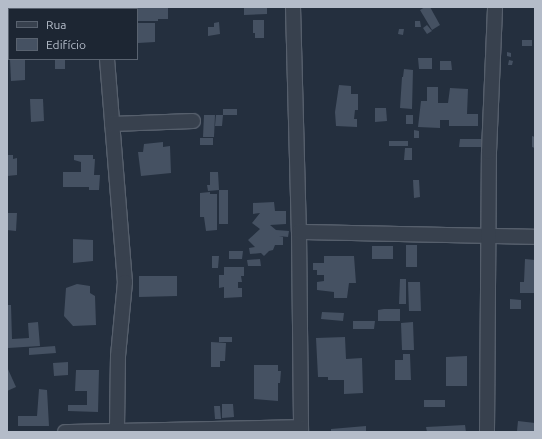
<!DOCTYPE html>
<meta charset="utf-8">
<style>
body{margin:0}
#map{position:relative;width:542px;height:439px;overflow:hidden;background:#242f3e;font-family:Ubuntu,sans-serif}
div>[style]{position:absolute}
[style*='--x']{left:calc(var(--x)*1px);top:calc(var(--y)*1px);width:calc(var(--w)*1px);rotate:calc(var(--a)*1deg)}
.building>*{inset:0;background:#455162}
.roads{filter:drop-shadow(1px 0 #565f6c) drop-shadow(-1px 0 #565f6c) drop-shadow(0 1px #565f6c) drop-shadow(0 -1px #565f6c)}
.minor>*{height:14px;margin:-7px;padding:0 7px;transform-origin:7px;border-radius:7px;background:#38414e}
span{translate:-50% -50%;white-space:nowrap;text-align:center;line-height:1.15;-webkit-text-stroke:3px #1d2633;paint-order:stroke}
.frame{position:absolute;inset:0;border:8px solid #b4bcc9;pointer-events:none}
.legend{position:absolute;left:8px;top:8px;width:130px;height:52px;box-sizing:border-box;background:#1d2633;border:1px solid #59626f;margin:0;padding:5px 7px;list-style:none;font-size:12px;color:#b4bcc9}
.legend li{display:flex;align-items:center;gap:8px;height:20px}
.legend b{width:20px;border:1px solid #59626f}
</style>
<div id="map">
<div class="building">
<div style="clip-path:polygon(7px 7px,14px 7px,14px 9px,9px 9px,9px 20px,7px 20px)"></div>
<div style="clip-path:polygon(29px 7px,38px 7px,38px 9px,30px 9px)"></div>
<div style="clip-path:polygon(50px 7px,81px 7px,81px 8px,50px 9px)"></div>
<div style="clip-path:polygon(137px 7px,168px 7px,168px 19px,158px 19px,158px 21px,137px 21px)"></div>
<div style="clip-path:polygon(244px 7px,267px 7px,267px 14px,244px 15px)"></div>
<div style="clip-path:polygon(425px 7px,430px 7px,440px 25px,432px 30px,420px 10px)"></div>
<div style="clip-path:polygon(253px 20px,264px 20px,264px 38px,255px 38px,255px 33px,253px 33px)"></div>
<div style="clip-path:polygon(415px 21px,420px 21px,421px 27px,415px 27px)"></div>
<div style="clip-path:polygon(219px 22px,220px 34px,208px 36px,208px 27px,214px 27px,214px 23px)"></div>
<div style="clip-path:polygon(7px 23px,9px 23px,9px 35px,7px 35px)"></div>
<div style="clip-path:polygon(137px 23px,155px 23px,155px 42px,138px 43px)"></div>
<div style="clip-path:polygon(427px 25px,432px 31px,427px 34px,423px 28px)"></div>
<div style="clip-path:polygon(399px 29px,404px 29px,403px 35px,398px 34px)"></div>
<div style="clip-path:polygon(522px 40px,532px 40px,532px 46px,522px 46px)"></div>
<div style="clip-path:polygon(507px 52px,511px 53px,511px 57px,507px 56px)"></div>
<div style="clip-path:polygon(418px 58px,432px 58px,432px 69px,419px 69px)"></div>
<div style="clip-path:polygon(10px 59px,25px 60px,25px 80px,11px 81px)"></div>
<div style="clip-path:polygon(55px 59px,65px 59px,65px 69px,55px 69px)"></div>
<div style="clip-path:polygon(509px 60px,513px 61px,512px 65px,508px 65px)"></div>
<div style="clip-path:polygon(440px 61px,451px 61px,452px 70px,440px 70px)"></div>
<div style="clip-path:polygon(404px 69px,413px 70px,412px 109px,400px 108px,402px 77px,403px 77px)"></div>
<div style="clip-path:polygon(339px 85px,351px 86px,351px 94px,358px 94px,358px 110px,355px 110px,354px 119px,357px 119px,357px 127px,336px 126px,335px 112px)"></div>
<div style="clip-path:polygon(427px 87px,438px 87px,438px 103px,448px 103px,450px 88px,468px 89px,467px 114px,478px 114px,478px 126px,449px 126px,449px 120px,440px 120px,440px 128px,418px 127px,421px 101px,427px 101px)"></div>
<div style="clip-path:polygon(30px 99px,43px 99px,44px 121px,31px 122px)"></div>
<div style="clip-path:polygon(375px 108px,386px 108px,387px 121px,375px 122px)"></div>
<div style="clip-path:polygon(223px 109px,237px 109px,237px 115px,223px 115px)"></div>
<div style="clip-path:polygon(204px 115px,215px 115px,214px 137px,203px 137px)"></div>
<div style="clip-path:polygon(216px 115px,223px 115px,222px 126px,215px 126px)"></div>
<div style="clip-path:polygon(406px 115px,413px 115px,413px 124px,406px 124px)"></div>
<div style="clip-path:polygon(414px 130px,419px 131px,419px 138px,414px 138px)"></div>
<div style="clip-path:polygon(532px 136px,535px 137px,535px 148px,532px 147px)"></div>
<div style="clip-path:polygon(200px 138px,213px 138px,213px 145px,200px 145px)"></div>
<div style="clip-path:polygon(460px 139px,484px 139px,483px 147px,459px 147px)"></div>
<div style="clip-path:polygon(389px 141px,408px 141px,408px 146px,389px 146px)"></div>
<div style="clip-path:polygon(163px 142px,163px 147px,170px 146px,171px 173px,141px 176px,138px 152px,143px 152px,144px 144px)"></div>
<div style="clip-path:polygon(405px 148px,412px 148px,412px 160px,404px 160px)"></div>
<div style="clip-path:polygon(7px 155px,13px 155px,13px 159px,17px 158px,17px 175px,7px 176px)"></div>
<div style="clip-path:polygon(74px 155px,93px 155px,93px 159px,95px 159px,94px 175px,100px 175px,99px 190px,89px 190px,89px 187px,63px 187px,63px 172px,81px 172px,81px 162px,74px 160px)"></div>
<div style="clip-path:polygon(210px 172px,218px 172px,219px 190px,208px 191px,207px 185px,210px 185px)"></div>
<div style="clip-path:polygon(413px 180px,419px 180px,420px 197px,414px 198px)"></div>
<div style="clip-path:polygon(219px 190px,228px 190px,228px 224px,219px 224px)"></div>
<div style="clip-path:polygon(210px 192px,210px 194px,217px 194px,217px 230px,206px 231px,204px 217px,200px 217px,200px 193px)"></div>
<div style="clip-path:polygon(274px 202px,275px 211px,286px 211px,286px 224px,270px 225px,276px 230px,289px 231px,288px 237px,279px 236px,283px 237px,283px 245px,275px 245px,273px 250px,269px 251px,264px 256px,261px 253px,250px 254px,249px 248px,255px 247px,248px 240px,260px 229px,252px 223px,260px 213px,253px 214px,253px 203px)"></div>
<div style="clip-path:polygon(7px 213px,17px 213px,16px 231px,7px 230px)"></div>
<div style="clip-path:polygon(73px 239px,93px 240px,93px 261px,73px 263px)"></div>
<div style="clip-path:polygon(406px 245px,417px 245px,417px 267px,406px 267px)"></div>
<div style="clip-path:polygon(372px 246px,393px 246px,393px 259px,372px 259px)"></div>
<div style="clip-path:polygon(229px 251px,243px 251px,242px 259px,229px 259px)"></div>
<div style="clip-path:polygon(212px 256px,219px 256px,218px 268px,212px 268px)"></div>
<div style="clip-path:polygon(324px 256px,354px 256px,356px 283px,349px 283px,347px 298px,334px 298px,334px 292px,317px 290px,317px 282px,324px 281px,324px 275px,317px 275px,317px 270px,313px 270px,313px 263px,324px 263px)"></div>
<div style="clip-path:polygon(260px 259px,261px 266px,248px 266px,247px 260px)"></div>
<div style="clip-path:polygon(525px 259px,535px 260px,535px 293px,520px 293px,520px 282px,524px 282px)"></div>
<div style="clip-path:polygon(224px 267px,244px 267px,244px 276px,241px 276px,242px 282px,238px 282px,238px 288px,242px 288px,242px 297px,224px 298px,224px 287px,219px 288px,219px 275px,224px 275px)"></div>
<div style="clip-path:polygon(139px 276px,177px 276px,177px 296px,139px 297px)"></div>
<div style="clip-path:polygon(400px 279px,406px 279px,406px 304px,399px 304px)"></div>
<div style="clip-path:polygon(408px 282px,420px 282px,421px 311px,409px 311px)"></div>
<div style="clip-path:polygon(77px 284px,90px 286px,90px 293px,95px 296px,96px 325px,73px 326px,64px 316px,66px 288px)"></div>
<div style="clip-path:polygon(510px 299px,521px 300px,521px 309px,510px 309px)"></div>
<div style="clip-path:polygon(7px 305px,11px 305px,12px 339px,29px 338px,28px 323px,38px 322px,40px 346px,8px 348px)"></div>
<div style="clip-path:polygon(384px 309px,400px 309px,400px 321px,378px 321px,378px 310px)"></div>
<div style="clip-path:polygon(322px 312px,344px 313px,343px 321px,321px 319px)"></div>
<div style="clip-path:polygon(353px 321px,375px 321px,374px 329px,353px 329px)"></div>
<div style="clip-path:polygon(413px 322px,414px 350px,402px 350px,401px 323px)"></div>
<div style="clip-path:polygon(219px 337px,232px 337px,232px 342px,219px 342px)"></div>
<div style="clip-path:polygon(345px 337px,346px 359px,362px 358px,363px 393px,344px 394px,344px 380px,328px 380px,328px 377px,318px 377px,316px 338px)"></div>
<div style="clip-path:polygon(211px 342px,226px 343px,225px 361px,220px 361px,220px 367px,211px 367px)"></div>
<div style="clip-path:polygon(55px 346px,56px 353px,29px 355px,29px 348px)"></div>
<div style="clip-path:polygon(403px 354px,410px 354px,411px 380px,395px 380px,395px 360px,403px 360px)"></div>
<div style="clip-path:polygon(467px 356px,467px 386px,446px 386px,446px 357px)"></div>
<div style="clip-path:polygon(68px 362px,68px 375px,54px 376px,53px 363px)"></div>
<div style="clip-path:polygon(254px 365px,278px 365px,278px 371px,281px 371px,280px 383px,278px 383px,278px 401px,254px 399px)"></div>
<div style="clip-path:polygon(7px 367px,16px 387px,7px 391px)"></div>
<div style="clip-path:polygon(76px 370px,99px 370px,98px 412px,68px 411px,68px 405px,87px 405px,87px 391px,75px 391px)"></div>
<div style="clip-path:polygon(39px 389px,47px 390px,49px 426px,18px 426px,18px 416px,37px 416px)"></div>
<div style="clip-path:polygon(424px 400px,445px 400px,445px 407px,424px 407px)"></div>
<div style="clip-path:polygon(222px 404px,233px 404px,234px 417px,222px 418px)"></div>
<div style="clip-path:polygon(214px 406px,220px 406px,221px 419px,215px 419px)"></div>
<div style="clip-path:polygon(518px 421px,535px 423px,535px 432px,517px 431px)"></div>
<div style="clip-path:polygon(465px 425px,466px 432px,427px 432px,426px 427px)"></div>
<div style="clip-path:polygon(366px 426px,366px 432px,331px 432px,331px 429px)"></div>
</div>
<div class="roads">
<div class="minor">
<div style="--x:293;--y:7;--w:225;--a:88.5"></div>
<div style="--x:299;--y:232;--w:200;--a:89.4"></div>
<div style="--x:106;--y:9;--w:2;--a:-90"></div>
<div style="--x:107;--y:59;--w:224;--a:85.4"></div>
<div style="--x:125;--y:282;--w:74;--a:95.4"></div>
<div style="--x:118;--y:356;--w:76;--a:90.8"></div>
<div style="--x:112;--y:124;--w:81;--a:-2.1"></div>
<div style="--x:299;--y:232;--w:236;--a:1.2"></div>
<div style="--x:65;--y:432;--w:236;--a:-1.2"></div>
<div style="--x:487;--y:432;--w:280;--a:-89.6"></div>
<div style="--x:489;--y:152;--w:145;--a:-87.6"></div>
</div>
</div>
<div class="frame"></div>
<ul class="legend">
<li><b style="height:5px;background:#38414e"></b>Rua</li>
<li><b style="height:11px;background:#455162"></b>Edifício</li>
</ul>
</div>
